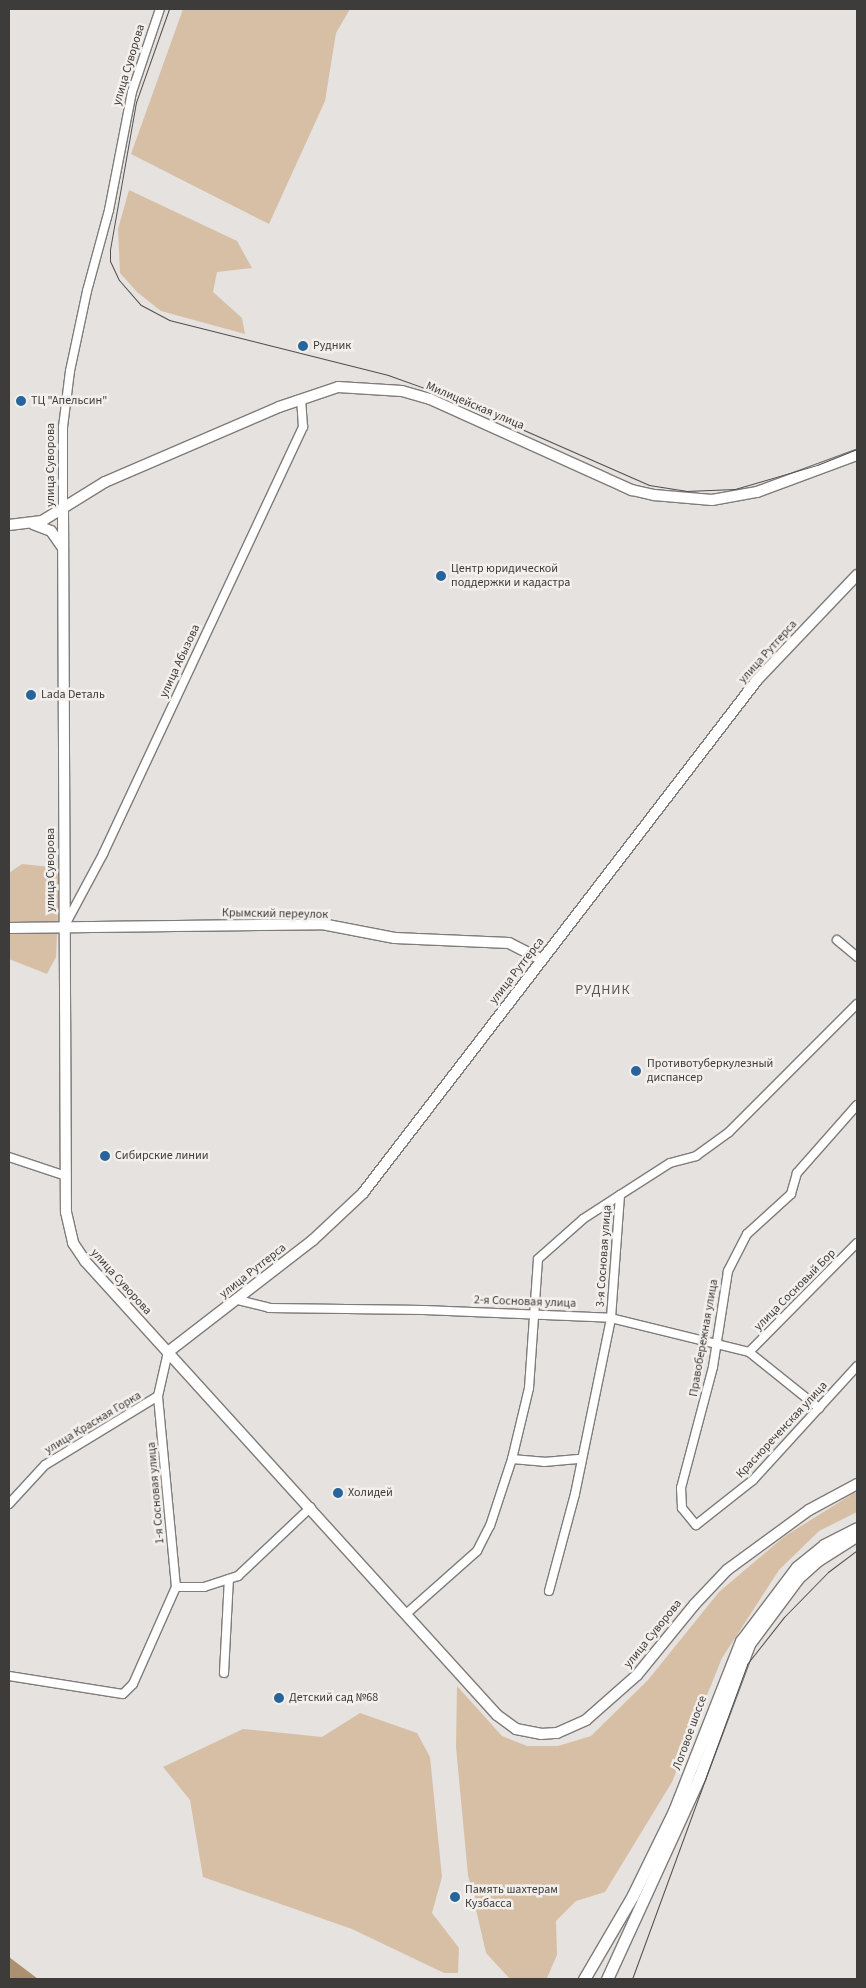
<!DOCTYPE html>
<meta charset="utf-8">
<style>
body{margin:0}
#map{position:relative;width:866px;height:1988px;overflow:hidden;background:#e5e2df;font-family:"Source Sans 3",sans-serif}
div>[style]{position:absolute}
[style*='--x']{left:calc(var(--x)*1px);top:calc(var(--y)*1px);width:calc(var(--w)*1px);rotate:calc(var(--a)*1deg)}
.green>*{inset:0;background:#d7bfa6}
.water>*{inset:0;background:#ad9070}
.roads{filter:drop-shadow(1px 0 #7f7c79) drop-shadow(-1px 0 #7f7c79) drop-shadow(0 1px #7f7c79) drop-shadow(0 -1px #7f7c79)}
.street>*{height:8px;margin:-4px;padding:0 4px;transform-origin:4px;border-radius:4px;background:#fff}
.secondary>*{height:10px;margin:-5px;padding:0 5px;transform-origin:5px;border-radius:5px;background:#fff}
.primary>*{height:11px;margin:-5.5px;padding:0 5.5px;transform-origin:5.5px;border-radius:5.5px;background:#fff}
.tram>*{height:1px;margin:-0.5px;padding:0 0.5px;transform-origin:0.5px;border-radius:0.5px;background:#524f4e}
.dots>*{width:14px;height:14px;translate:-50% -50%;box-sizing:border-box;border:2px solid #f2efec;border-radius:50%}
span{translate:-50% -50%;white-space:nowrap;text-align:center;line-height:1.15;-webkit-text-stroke:5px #f2efec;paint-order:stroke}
.street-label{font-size:12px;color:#3e3c3b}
.poi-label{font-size:12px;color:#3e3c3b}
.left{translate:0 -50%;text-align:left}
.neighbourhood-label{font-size:14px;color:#595654;letter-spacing:1px}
.frame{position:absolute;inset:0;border:10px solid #3e3c3b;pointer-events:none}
</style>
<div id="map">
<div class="green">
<div style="clip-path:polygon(183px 9px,350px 9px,336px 33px,325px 101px,269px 224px,131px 154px)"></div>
<div style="clip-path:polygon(129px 190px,237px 241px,252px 268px,217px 272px,213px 292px,242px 318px,245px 334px,161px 311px,137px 292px,120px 273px,118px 229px)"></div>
<div style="clip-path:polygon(22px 864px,60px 868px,56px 957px,47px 974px,9px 959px,9px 873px)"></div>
<div style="clip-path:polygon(854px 1493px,857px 1493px,857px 1512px,819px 1531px,779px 1570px,722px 1658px,672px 1782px,605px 1892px,576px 1901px,556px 1921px,557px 1955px,547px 1978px,510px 1979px,486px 1953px,468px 1875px,456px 1747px,457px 1686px,502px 1736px,527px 1746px,558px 1746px,591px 1736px,648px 1680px,719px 1592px,785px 1536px)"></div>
<div style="clip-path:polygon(360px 1713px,417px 1733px,430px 1757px,442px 1877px,432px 1913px,459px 1948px,458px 1973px,444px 1973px,352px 1929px,203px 1877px,190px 1800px,163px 1767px,243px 1729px,322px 1737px)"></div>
</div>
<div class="water">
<div style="clip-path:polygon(9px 1957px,38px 1979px,9px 1979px)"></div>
</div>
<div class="roads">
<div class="street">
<div style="--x:63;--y:509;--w:82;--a:-90"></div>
<div style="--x:63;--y:427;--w:56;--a:-82.9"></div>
<div style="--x:70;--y:371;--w:82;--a:-78"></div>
<div style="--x:87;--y:291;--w:84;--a:-74.8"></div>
<div style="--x:109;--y:210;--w:120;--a:-79"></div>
<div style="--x:132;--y:92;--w:88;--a:-71.4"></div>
<div style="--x:65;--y:925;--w:81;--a:-61.8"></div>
<div style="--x:103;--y:854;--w:472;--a:-64.9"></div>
<div style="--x:303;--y:427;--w:28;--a:-94"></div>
<div style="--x:837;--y:940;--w:26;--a:40"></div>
<div style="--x:857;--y:1105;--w:91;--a:131.4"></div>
<div style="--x:797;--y:1173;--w:22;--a:106"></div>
<div style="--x:791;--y:1194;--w:59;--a:137.7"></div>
<div style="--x:747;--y:1234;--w:42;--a:117.2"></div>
<div style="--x:728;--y:1271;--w:97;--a:98.9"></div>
<div style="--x:713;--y:1367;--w:125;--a:104.8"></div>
<div style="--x:681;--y:1488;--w:20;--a:87"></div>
<div style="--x:682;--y:1508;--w:22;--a:51"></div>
<div style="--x:696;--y:1525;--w:73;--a:-38.3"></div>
<div style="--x:753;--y:1480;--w:154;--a:-47.6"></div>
<div style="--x:9;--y:1157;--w:60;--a:18.4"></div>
<div style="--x:238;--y:1300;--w:32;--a:14"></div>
<div style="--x:269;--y:1308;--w:155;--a:0.7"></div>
<div style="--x:424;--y:1310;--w:187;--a:2.4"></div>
<div style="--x:611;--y:1318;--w:142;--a:13.8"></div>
<div style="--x:749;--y:1352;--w:90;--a:38.7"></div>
<div style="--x:749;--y:1352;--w:153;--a:-45.3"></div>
<div style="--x:512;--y:1459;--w:32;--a:5"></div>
<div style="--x:544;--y:1462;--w:37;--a:-5"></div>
<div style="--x:9;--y:1504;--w:53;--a:-47.3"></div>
<div style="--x:45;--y:1465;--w:132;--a:-31.4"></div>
<div style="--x:158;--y:1396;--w:45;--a:-77.2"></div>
<div style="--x:176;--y:1587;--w:28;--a:0"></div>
<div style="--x:204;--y:1587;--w:36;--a:-18"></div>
<div style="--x:238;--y:1576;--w:100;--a:-43.4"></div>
<div style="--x:549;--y:1591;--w:100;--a:-75"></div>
<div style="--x:575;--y:1494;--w:180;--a:-78.4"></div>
<div style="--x:611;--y:1318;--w:123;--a:-85.8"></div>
<div style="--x:620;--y:1195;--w:59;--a:-32.6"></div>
<div style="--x:670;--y:1163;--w:27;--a:-15"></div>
<div style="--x:696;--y:1156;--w:41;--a:-36"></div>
<div style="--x:729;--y:1132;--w:181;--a:-45"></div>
<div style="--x:406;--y:1614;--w:95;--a:-41.6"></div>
<div style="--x:477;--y:1551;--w:28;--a:-63"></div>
<div style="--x:490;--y:1526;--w:71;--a:-71.8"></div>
<div style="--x:512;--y:1459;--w:73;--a:-76.5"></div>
<div style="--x:529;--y:1388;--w:129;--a:-86"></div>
<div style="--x:538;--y:1259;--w:60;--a:-41.6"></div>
<div style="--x:583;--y:1219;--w:44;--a:-33"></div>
<div style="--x:224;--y:1673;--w:94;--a:-87"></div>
<div style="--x:9;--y:1676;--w:115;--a:9"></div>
<div style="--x:123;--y:1694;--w:14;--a:-45"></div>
<div style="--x:133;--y:1684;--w:106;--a:-66.1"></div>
<div style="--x:176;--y:1587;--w:192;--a:-95.4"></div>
</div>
<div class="secondary">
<div style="--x:63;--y:509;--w:703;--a:89.76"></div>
<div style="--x:66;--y:1212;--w:32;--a:77"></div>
<div style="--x:73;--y:1243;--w:22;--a:56"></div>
<div style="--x:85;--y:1261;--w:613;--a:47.78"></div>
<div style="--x:497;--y:1715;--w:24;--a:36"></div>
<div style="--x:516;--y:1729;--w:25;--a:11"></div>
<div style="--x:541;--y:1734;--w:16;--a:-4"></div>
<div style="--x:557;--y:1733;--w:32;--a:-24"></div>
<div style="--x:586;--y:1720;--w:68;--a:-41.4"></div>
<div style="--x:637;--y:1675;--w:90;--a:-50.8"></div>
<div style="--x:694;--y:1605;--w:48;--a:-46.7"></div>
<div style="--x:727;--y:1570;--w:102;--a:-36.2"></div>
<div style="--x:809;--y:1510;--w:55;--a:-28.4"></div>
<div style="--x:33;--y:524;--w:19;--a:21"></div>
<div style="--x:51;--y:531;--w:21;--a:55"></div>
<div style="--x:9;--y:525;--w:33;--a:-7"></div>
<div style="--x:42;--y:521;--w:74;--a:-31.8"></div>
<div style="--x:105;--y:482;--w:189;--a:-23.3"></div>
<div style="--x:279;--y:407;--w:62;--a:-18.7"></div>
<div style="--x:338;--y:387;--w:64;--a:3.6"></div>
<div style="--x:402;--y:391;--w:29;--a:16"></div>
<div style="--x:430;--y:399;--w:222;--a:24.3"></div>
<div style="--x:632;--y:490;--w:23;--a:13"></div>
<div style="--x:654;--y:495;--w:58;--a:4.9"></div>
<div style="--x:712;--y:500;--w:46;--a:-10.1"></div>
<div style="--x:757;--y:492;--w:107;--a:-20.3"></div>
<div style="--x:9;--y:928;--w:313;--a:-0.7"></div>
<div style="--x:322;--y:924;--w:74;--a:10.9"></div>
<div style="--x:395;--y:938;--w:114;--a:2.5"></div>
<div style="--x:509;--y:943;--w:37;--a:27"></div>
<div style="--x:168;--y:1352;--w:183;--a:-37.7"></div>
<div style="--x:313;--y:1240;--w:69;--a:-43.2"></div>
<div style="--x:363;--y:1193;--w:647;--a:-52.47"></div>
<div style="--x:757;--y:680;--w:145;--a:-46.4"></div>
</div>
<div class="primary">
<div style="--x:584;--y:1979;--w:97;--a:-59.7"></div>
<div style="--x:633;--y:1895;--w:93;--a:-64"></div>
<div style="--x:674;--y:1811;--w:183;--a:-68.5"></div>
<div style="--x:741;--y:1641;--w:93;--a:-52.9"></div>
<div style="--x:797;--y:1567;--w:35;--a:-39"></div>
<div style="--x:824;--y:1545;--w:37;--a:-27"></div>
<div style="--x:607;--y:1979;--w:221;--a:-65.4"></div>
<div style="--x:699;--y:1778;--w:143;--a:-69.5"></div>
<div style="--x:749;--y:1644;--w:82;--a:-53.4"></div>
<div style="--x:798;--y:1578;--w:27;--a:-42"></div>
<div style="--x:818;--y:1560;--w:41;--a:-32.2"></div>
</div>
</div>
<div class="tram">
<div style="--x:169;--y:9;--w:99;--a:109.5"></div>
<div style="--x:136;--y:102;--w:149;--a:100"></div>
<div style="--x:110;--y:249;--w:12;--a:90"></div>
<div style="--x:110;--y:261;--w:21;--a:65"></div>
<div style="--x:119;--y:280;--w:33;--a:49"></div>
<div style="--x:141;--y:305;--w:32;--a:28"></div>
<div style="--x:169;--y:320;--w:226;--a:14.1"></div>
<div style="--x:388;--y:375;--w:59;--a:19.7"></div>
<div style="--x:444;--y:395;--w:224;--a:23.7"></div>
<div style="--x:649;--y:485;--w:37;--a:9"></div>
<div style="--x:686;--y:491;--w:49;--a:-2.3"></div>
<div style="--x:735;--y:489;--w:85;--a:-16.3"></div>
<div style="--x:817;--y:465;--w:43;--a:-21.8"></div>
<div style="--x:632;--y:1979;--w:335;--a:-69.9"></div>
<div style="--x:747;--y:1664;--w:60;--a:-51.8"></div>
<div style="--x:784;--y:1617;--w:63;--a:-45.6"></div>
<div style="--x:828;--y:1572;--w:36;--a:-37"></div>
</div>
<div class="dots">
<div style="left:303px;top:346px;background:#26649b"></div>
<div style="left:21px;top:401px;background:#26649b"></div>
<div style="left:441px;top:576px;background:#26649b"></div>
<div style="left:31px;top:695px;background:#26649b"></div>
<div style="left:636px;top:1071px;background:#26649b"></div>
<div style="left:105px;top:1156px;background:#26649b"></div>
<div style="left:338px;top:1493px;background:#26649b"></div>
<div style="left:279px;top:1698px;background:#26649b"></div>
<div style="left:455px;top:1897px;background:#26649b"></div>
</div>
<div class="street-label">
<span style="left:129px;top:65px;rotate:-73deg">улица Суворова</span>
<span style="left:475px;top:406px;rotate:23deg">Милицейская улица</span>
<span style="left:51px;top:465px;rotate:-90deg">улица Суворова</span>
<span style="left:768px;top:652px;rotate:-48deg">улица Рутгерса</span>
<span style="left:180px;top:661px;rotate:-65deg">улица Абызова</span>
<span style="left:51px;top:870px;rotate:-90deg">улица Суворова</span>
<span style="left:275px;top:914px;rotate:1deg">Крымский переулок</span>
<span style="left:517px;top:971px;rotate:-52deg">улица Рутгерса</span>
<span style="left:604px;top:1256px;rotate:-86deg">3-я Сосновая улица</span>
<span style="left:253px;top:1271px;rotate:-38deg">улица Рутгерса</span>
<span style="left:121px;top:1282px;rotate:48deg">улица Суворова</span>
<span style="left:795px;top:1290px;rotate:-45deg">улица Сосновый Бор</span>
<span style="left:525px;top:1302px;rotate:2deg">2-я Сосновая улица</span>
<span style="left:704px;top:1338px;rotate:-80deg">Правобережная улица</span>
<span style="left:93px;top:1423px;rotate:-31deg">улица Красная Горка</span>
<span style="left:782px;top:1430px;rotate:-47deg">Краснореченская улица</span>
<span style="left:156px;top:1493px;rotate:-95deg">1-я Сосновая улица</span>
<span style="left:653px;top:1634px;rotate:-51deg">улица Суворова</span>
<span style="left:690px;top:1733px;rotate:-70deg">Логовое шоссе</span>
</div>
<div class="poi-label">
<span class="left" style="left:313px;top:346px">Рудник</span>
<span class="left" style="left:31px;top:401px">ТЦ "Апельсин"</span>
<span class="left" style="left:451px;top:576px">Центр юридической<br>поддержки и кадастра</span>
<span class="left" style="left:41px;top:695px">Lada Dеталь</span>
<span class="left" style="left:647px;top:1071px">Противотуберкулезный<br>диспансер</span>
<span class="left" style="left:115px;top:1156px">Сибирские линии</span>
<span class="left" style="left:348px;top:1493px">Холидей</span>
<span class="left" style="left:289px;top:1698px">Детский сад №68</span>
<span class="left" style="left:465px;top:1897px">Память шахтерам<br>Кузбасса</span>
</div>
<div class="neighbourhood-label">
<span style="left:603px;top:990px">РУДНИК</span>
</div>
<div class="frame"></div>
</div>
